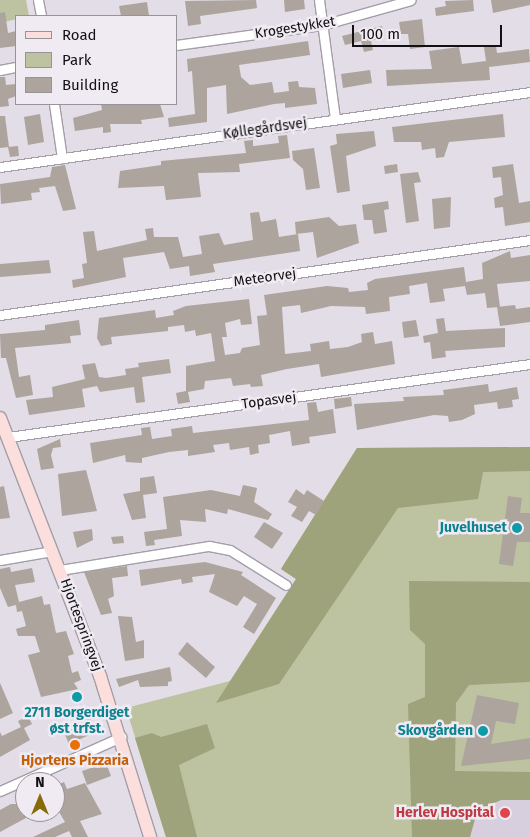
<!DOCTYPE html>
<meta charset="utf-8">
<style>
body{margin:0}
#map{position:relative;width:530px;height:837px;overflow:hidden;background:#e2dde6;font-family:"Fira Sans",sans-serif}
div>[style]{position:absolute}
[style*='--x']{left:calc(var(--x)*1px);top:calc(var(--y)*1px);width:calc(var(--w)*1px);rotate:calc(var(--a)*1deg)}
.built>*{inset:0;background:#d8cfde}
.green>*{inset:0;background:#bdc2a0}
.forest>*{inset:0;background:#9ea37c}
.building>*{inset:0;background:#ada49e}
.roads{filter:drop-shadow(1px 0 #a39ea7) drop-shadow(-1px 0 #a39ea7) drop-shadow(0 1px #a39ea7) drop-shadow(0 -1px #a39ea7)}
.street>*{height:9px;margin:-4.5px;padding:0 4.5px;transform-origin:4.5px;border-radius:4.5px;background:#fff}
.secondary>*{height:12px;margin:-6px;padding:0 6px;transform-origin:6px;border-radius:6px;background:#fcdfdd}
.dots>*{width:14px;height:14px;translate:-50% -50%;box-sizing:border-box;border:2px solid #f0eaf3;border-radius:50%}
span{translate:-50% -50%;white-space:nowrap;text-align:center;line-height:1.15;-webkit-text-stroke:5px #f0eaf3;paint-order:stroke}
.street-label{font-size:14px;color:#111013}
.culture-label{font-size:14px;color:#0d838f;font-weight:700}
.right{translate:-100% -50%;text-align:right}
.food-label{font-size:14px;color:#c56008;font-weight:700}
.health-label{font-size:14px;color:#be3a42;font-weight:700}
.legend{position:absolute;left:15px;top:15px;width:162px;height:90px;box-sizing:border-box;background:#f0eaf3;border:1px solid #979399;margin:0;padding:6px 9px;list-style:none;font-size:15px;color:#111013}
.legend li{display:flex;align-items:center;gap:10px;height:25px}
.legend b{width:25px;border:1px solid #979399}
.north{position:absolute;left:15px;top:772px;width:50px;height:50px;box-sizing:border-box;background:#f0eaf3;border:1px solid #979399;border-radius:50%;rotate:0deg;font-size:14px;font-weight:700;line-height:20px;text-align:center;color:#111013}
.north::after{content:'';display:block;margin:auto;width:18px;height:22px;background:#876b08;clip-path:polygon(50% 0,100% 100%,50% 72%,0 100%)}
.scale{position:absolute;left:352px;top:25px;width:150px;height:22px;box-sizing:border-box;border:2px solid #111013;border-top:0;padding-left:6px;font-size:15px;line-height:18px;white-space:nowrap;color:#111013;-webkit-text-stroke:4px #f0eaf3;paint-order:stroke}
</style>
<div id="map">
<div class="built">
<div style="clip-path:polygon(501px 800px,530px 800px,530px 837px,470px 837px,475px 819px,485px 807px)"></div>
</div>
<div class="green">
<div style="clip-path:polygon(0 0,26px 0,29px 16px,0 23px)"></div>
<div style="clip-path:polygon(530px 447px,530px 800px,501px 800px,485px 807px,475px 819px,470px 837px,166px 837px,126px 708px,230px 681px,296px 579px,281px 569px,357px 448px)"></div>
</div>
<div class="forest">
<div style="clip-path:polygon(530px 447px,530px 471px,483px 472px,478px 499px,398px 508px,279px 684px,216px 703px,296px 579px,281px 569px,357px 448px)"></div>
<div style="clip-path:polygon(409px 581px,530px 582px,530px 682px,469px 685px,456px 703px,455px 771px,530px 772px,530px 800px,501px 800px,485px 807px,475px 819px,470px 837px,412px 837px,408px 704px,425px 697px,425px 644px,410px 630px)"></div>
<div style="clip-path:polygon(207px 724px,215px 748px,179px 765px,197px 837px,166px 837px,135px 738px,152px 733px,161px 737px)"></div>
</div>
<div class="building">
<div style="clip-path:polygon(256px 0,257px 8px,200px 16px,201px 24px,188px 26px,185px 1px)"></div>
<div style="clip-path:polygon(284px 0,304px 0,305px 9px,285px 12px)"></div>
<div style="clip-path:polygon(473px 0,474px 11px,436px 16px,435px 8px,446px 6px,445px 1px)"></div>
<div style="clip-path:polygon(491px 0,530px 0,530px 5px,493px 13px)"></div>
<div style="clip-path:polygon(147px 2px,149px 16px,121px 16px,119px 6px)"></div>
<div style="clip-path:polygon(5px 12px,8px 33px,16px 31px,16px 46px,0 48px,0 13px)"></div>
<div style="clip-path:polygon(422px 19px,425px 47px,410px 49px,408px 34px,401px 34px,399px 22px)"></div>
<div style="clip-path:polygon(382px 26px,384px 37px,371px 41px,373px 50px,364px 52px,361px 41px,345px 45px,342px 36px)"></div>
<div style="clip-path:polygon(308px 41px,310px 55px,239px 65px,241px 77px,250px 85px,272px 82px,274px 93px,289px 91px,288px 82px,298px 81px,299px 87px,315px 88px,317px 104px,285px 108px,285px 103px,274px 104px,227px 114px,226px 85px,207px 88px,207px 122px,169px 127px,168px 118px,195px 114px,192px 71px,188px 72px,187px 59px)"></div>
<div style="clip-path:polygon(496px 46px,497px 53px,529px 49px,530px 62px,489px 67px,490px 80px,387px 86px,386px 70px,432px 69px,429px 51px,459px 47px,462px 64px,486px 61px,484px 47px)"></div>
<div style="clip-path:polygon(370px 70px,372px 83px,343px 88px,341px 74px)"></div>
<div style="clip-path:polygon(0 77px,5px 77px,6px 85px,16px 84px,16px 96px,8px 99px,9px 106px,0 107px)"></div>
<div style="clip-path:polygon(101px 104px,160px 104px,164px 117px,141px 120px,142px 124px,110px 124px,111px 132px,103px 133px,103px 127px,75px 131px,73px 118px,102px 110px)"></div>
<div style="clip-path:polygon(40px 114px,44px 142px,28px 145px,24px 117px)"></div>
<div style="clip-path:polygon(503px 114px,505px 137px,449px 142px,444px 157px,436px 158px,435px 148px,422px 150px,421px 142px,394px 142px,392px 127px)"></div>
<div style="clip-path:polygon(0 116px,5px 116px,9px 147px,0 148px)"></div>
<div style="clip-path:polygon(374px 131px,376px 146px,346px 156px,350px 191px,337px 193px,330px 146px,337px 144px,336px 134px)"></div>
<div style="clip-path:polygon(287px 135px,290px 158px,239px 164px,240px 172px,198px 173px,201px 197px,166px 200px,164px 186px,118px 188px,120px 171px,161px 165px,161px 161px,246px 153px,244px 141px,253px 140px,253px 146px,279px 143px,278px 136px)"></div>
<div style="clip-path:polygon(18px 146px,19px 156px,10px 157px,8px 147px)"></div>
<div style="clip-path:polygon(314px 148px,320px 188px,306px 190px,303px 169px,293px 160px,292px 151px)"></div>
<div style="clip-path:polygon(397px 164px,398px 172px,385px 174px,384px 166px)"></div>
<div style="clip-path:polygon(513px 164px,519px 203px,530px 201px,530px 222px,505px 226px,503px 207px,495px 208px,494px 198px,503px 195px,501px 177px,493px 178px,492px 167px)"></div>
<div style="clip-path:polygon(65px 165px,76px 209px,63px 211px,55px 186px,39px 188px,40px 192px,31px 193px,32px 200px,1px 204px,0 184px,50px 177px,52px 167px)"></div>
<div style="clip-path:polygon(418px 172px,421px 182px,414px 183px,419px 221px,406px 223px,400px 174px)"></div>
<div style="clip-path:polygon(451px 197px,450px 227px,434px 229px,432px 199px)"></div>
<div style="clip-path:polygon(388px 201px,389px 209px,384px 210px,387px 232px,374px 234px,372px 220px,364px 220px,362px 205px)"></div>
<div style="clip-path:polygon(259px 212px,261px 222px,276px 219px,279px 237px,298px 234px,300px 251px,213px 264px,215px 272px,190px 276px,189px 266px,170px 269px,164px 252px,123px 258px,126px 277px,73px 288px,72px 280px,84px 278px,82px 264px,87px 263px,83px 232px,94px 231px,97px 251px,147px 240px,145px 229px,153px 228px,154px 237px,178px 237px,183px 257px,202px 254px,199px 236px,219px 233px,224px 245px,253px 240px,250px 213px)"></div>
<div style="clip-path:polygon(329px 217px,339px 226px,356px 224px,359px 243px,317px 258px,313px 232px,296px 234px,295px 222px)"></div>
<div style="clip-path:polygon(510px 251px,511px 258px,530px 255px,530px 281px,497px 284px,500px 307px,487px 308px,485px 293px,467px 295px,465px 286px,443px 289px,445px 301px,430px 303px,427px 283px,409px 286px,410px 294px,389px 297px,390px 311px,366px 314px,365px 307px,331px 306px,301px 313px,300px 305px,282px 307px,285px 354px,311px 351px,310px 344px,329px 341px,330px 349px,348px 347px,362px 342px,361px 334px,373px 332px,375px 344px,392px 341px,395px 364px,321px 377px,319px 364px,287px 369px,261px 375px,263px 386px,251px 387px,250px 384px,233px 386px,231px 378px,205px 381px,204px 389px,188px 392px,190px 402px,178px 404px,176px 393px,186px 391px,186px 366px,215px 361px,211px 333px,196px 336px,195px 330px,185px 332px,184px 325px,168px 327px,168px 331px,111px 337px,112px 344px,101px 346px,97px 338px,99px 318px,155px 310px,156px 318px,174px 315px,173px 311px,186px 306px,249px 299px,252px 324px,241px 325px,240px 319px,225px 323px,227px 337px,222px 337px,225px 355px,240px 353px,242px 348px,260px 345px,257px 316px,267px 315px,264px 295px,327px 286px,348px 288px,349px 292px,368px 290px,367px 283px,375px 279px,464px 267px,466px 282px,483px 279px,482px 263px)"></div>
<div style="clip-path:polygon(49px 260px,51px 273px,0 277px,0 264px)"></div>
<div style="clip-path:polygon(515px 305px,516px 309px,530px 307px,530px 322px,500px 326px,497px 307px)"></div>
<div style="clip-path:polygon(444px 318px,446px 331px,505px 328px,505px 347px,445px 351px,446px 357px,432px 359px,430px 342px,424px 343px,423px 336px,438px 333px,436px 319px)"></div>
<div style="clip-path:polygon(79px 320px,81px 335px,70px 336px,71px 343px,15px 348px,19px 377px,30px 375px,33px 395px,16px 398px,6px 358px,1px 358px,0 334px,45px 330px,45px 325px)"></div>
<div style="clip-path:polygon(416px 320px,419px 336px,404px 338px,402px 322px)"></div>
<div style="clip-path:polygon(169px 359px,171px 373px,142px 377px,145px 402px,136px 403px,134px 387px,100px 392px,97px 386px,82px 389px,85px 407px,29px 415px,26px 400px,53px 397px,52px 387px,85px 379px,82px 365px,95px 363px,99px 377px,106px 378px,126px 375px,125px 369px,139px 367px,138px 363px)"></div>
<div style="clip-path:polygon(488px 384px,489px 392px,517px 387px,519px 399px,512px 400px,513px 407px,498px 409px,497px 402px,474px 405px,475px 414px,462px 420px,449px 422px,448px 416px,434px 415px,357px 430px,354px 404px,404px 401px,403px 397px,444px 395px,443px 390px)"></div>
<div style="clip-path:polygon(351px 397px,352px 406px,335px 409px,334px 399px)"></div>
<div style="clip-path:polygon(316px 402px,318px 412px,333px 409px,336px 433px,309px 437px,310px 443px,292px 446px,290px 431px,269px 435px,270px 443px,258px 445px,259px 453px,250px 455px,249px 447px,230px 450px,229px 443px,213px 445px,215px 452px,188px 456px,188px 450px,169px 452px,142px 458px,142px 463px,126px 462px,125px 455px,93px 463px,90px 443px,142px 435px,141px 428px,150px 427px,152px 439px,172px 436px,171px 429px,192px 426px,193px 433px,309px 420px,307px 403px)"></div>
<div style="clip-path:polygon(60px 439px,61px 447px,53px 448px,51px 455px,54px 468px,41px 470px,37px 449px)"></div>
<div style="clip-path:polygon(86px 470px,97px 511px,62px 516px,58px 474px)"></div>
<div style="clip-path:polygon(154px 476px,157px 493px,143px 495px,146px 518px,132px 520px,123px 494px,140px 491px,140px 478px)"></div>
<div style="clip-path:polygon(243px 485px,257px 488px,254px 502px,272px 514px,268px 520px,228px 509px,227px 514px,205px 509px,206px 522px,180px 520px,182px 536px,154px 540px,155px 545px,146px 546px,144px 532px,167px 529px,163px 497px,211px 490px,240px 496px)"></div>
<div style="clip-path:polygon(4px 486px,10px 518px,0 519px,0 487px)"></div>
<div style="clip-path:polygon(296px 489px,304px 495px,307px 490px,324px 501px,316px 515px,309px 511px,302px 522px,291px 516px,297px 507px,288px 502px)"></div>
<div style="clip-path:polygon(508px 496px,522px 498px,520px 513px,530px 513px,530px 542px,517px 542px,513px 566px,499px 564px)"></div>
<div style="clip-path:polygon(264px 522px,283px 533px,272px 549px,254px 537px)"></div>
<div style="clip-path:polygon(92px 529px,93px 540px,77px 548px,73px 532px)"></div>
<div style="clip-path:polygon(123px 536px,124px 543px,113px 544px,111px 537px)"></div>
<div style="clip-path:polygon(205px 562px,243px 572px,241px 575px,276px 598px,254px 634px,243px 627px,257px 604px,244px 596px,237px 606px,209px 592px,215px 574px,192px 577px,193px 582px,182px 584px,181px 579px,141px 586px,139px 570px)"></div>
<div style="clip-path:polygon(127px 566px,128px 576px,112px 578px,114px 596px,108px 599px,112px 613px,101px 615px,84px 572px)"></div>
<div style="clip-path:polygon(10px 567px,11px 572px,32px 568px,35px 582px,15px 585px,19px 602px,42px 596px,44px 605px,50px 604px,56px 633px,66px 631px,74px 654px,68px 656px,72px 673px,78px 671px,81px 680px,74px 683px,78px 689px,41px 697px,28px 655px,40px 652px,35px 636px,18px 636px,16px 629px,26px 626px,22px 611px,17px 612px,16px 605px,8px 607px,0 588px,0 569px)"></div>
<div style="clip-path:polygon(118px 616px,132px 617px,136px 642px,144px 640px,144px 658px,125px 661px)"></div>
<div style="clip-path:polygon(187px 642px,215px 667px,206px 678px,178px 654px)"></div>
<div style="clip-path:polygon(170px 667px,172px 681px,168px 682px,168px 686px,140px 687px,138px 680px,119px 687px,116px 679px)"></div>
<div style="clip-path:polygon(0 683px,13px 713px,0 719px)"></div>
<div style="clip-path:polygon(477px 695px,519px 703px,515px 724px,496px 721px,491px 744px,530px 738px,530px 759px,461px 766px)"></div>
<div style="clip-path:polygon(28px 716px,32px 724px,24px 728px,30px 740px,0 757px,0 732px,2px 736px,21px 727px,18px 721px)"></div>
<div style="clip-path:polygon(90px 717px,96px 732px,69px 744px,63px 730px)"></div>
<div style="clip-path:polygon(106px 763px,111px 776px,87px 785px,82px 771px)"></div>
<div style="clip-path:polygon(64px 782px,67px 789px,85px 783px,102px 814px,80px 821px,88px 837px,72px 837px,69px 831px,55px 837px,33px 837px,65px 822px,55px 805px,55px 786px)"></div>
<div style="clip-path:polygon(11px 804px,17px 804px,20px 812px,37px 812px,0 832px,0 810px)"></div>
</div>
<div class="roads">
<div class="street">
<div style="--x:38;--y:0;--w:16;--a:79"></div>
<div style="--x:319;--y:0;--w:120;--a:82.3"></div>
<div style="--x:176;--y:45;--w:147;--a:-7.8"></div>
<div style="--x:322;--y:25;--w:92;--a:-15.7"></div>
<div style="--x:0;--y:70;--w:16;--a:-11"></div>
<div style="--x:54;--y:104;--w:55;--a:81.6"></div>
<div style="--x:0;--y:167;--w:535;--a:-8.05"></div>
<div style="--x:0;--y:315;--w:535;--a:-8.05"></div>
<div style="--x:8;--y:437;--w:527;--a:-7.96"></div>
<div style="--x:0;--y:560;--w:53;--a:-9.8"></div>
<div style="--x:60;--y:570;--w:151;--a:-9.2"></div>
<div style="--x:209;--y:546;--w:21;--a:11"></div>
<div style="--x:230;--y:550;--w:66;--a:32"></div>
<div style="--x:0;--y:791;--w:133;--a:-24.1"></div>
</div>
<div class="secondary">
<div style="--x:0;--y:418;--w:277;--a:68.8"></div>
<div style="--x:100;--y:676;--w:169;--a:72.7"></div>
</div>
</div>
<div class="dots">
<div style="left:517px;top:528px;background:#0f9aa8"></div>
<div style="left:77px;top:697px;background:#0f9aa8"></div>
<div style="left:483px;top:731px;background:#0f9aa8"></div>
<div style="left:75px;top:745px;background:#e8710a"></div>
<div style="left:505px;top:813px;background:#e0444e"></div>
</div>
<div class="street-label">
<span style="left:295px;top:28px;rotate:-9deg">Krogestykket</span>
<span style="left:265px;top:129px;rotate:-8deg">Køllegårdsvej</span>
<span style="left:265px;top:278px;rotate:-8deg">Meteorvej</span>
<span style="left:269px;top:401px;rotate:-8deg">Topasvej</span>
<span style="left:81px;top:625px;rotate:70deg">Hjortespringvej</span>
</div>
<div class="culture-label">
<span class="right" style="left:507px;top:528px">Juvelhuset</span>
<span style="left:77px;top:721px">2711 Borgerdiget<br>øst trfst.</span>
<span class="right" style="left:473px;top:731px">Skovgården</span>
</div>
<div class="food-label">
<span style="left:75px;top:761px">Hjortens Pizzaria</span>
</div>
<div class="health-label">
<span class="right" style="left:494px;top:813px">Herlev Hospital</span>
</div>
<ul class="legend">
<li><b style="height:6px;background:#fcdfdd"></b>Road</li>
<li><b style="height:14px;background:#bdc2a0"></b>Park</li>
<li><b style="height:14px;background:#ada49e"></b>Building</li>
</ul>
<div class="north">N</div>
<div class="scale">100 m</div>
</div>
